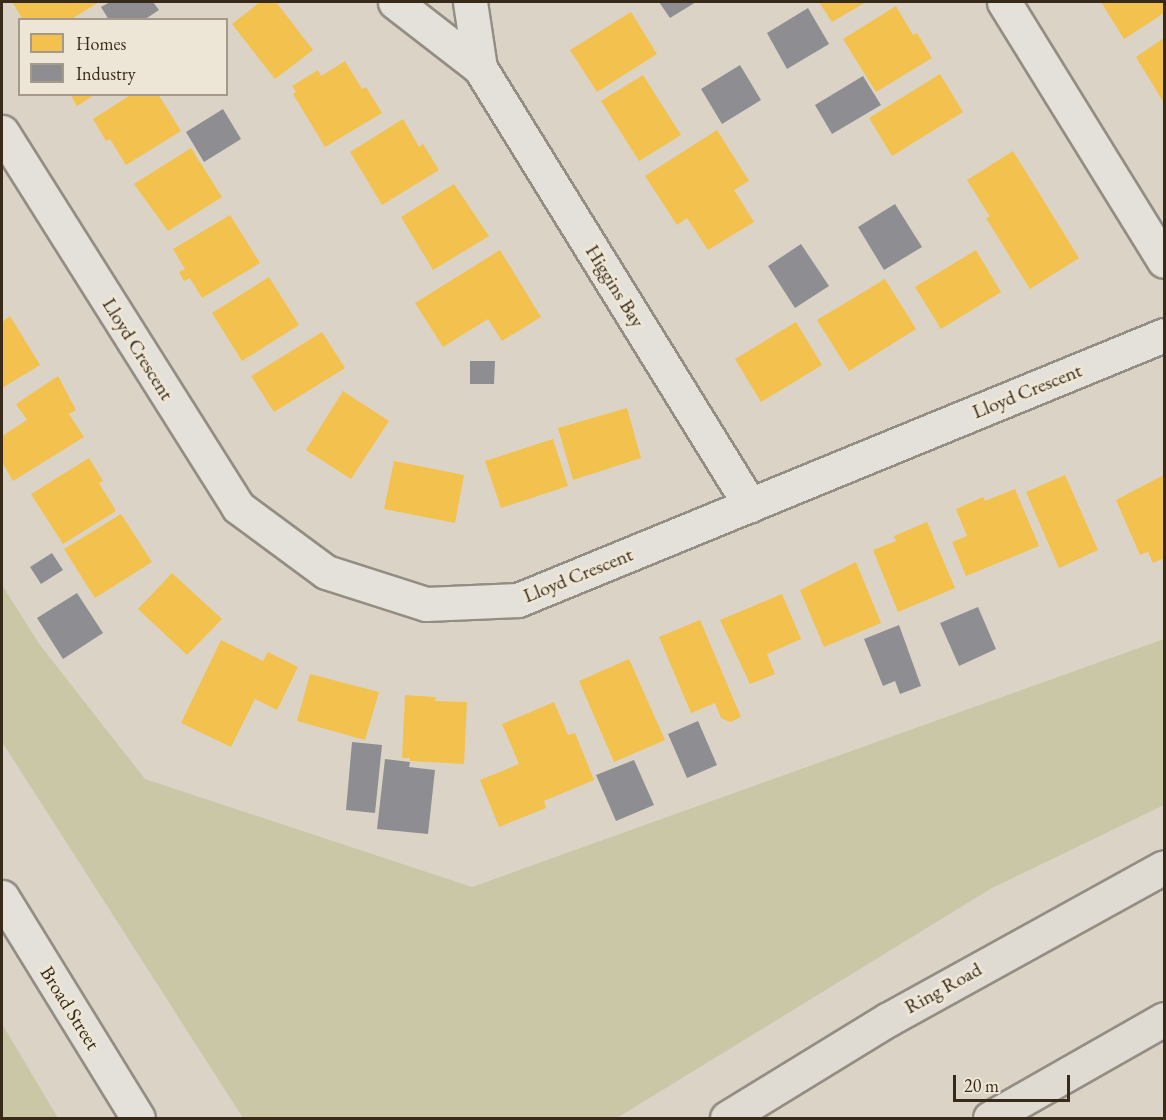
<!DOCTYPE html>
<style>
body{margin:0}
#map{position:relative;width:1166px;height:1120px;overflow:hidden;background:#dbd4c6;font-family:"EB Garamond",serif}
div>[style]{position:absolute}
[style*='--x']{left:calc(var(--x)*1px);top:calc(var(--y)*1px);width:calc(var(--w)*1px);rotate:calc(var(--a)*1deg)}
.green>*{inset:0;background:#c9c7a6}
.homes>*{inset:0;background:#f2c14e}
.industry>*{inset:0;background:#8d8d92}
.roads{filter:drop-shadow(2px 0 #938d83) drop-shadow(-2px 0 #938d83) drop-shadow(0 2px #938d83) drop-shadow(0 -2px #938d83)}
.minor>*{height:33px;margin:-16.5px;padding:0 16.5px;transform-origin:16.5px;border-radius:16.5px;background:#e4e0da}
.highway>*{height:33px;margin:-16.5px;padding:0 16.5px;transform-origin:16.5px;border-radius:16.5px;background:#dfdbd3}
span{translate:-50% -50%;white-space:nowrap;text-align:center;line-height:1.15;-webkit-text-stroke:6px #ede5d5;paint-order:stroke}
.street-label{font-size:20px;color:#382a19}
.frame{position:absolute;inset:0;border:3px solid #382a19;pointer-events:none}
.legend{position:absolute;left:18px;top:18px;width:210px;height:78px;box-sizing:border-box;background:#ede5d5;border:2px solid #a59a8a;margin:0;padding:8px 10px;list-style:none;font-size:18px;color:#382a19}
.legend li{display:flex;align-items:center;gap:12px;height:30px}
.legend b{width:30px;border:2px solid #a59a8a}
.scale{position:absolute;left:953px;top:1075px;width:117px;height:27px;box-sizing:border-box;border:3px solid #382a19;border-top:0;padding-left:8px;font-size:18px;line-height:21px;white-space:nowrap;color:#382a19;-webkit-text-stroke:4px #ede5d5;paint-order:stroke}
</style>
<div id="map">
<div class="green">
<div style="clip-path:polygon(2px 585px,40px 645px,145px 779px,472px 887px,1164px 639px,1164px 805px,992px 888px,617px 1118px,243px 1118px,2px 742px)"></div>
<div style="clip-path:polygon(2px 1024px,58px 1118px,2px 1118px)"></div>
</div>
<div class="homes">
<div style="clip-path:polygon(15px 2px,99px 2px,70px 20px,23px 20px,13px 3px)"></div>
<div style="clip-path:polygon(260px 2px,276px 2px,313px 50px,275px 79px,232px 24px)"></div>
<div style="clip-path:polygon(819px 2px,866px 2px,832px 22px)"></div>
<div style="clip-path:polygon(1101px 2px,1164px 2px,1164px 13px,1124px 39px)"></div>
<div style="clip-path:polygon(896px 6px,913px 35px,917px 33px,932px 58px,876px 92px,843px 39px)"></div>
<div style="clip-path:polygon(631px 12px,657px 54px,597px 92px,570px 50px)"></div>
<div style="clip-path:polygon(1164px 38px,1164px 103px,1136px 57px)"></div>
<div style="clip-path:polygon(345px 61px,362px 89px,366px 87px,382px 113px,325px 147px,293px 94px,296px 92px,292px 86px,318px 70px,321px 76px)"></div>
<div style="clip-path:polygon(940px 74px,963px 112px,892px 156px,869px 118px)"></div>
<div style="clip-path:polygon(643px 75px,681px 135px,639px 161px,601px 101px)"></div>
<div style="clip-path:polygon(70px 94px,96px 94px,77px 106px)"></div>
<div style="clip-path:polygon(132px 94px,158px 94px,181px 131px,126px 165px,110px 139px,106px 141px,93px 119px)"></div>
<div style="clip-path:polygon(403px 119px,419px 147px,423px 144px,439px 170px,382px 205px,350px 152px)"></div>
<div style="clip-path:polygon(717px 130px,749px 181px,734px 190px,754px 222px,708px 250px,687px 218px,677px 225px,645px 176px)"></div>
<div style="clip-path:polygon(191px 148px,222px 197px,168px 231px,134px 184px)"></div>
<div style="clip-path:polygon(1013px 151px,1079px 258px,1030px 289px,986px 218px,990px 217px,967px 180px)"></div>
<div style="clip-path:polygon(454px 184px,489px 236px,433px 270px,401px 217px)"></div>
<div style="clip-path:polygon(230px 215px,260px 263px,202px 298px,190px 278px,184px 281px,179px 272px,185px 269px,173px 249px)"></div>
<div style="clip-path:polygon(500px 250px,541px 317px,502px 341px,488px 319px,443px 347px,415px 303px)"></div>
<div style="clip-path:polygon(976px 250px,1001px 292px,941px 329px,915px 287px)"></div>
<div style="clip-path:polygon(269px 277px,299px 325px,242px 361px,212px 313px)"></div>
<div style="clip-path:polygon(885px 279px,916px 329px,849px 371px,817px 320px)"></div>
<div style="clip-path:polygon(10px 316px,40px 365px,2px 388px,2px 322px)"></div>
<div style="clip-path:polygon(796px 322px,822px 365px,761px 402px,735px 359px)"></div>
<div style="clip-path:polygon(322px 332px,345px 368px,274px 412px,251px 376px)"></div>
<div style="clip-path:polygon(58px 376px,76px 410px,69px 414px,84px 437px,13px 481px,2px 462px,2px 436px,27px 420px,16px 404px)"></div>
<div style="clip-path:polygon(343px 391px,389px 421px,351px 479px,306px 450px)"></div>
<div style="clip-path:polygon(627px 408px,641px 458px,573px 480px,558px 428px)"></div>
<div style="clip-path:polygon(553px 439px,568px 486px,501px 508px,485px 461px)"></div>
<div style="clip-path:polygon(89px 458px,103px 481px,99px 483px,116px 511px,63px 544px,31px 494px)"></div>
<div style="clip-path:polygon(394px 461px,464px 475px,455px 523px,384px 509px)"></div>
<div style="clip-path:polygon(1065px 475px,1098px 550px,1059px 568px,1026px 492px)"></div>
<div style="clip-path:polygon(1164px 475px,1164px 558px,1153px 563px,1148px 552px,1140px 555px,1116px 500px)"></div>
<div style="clip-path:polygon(1015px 489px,1039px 546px,966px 576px,952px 542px,967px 536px,956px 509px,983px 497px,985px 501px)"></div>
<div style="clip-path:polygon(121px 514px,152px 562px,95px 598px,64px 549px)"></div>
<div style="clip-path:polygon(927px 522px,955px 588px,898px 612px,873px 550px,896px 541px,894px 536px)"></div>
<div style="clip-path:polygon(856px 562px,881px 623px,824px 647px,800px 590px)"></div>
<div style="clip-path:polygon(172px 573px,222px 619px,187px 655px,138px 609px)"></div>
<div style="clip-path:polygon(782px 594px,801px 639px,767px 654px,775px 674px,750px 684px,720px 620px)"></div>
<div style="clip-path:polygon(700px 620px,741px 717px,730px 722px,721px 718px,715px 703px,691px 713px,659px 637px)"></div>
<div style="clip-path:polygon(221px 640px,263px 661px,268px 652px,298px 667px,277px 710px,255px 699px,231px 747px,181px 723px)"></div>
<div style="clip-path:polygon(629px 659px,665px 740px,614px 762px,579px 681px)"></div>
<div style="clip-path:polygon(310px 674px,379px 692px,365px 740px,297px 721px)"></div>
<div style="clip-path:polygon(405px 695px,436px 697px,435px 701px,467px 702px,464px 764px,410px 761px,410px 758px,402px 758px)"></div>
<div style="clip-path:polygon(554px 702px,568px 735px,575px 733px,594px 780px,544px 801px,546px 808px,499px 827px,480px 780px,519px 764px,502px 724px)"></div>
</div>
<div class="industry">
<div style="clip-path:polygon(110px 2px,153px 2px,159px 10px,144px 20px,109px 20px,101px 7px)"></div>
<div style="clip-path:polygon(659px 2px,696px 2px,670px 18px)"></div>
<div style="clip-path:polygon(808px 8px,829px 44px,787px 69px,767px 33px)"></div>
<div style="clip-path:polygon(740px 65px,761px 100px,722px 124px,701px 89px)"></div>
<div style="clip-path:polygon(863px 76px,881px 105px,832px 134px,815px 105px)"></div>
<div style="clip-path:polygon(223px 109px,241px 139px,204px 162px,186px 132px)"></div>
<div style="clip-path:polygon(895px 204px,922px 247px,884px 270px,858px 227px)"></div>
<div style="clip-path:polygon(801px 244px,829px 286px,795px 308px,768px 266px)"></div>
<div style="clip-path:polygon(470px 361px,495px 361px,494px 384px,470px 384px)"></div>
<div style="clip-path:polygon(52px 553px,63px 570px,41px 584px,30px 567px)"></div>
<div style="clip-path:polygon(77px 593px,103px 633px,63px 659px,37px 618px)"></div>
<div style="clip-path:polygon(978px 607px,996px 649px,959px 666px,940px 623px)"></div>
<div style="clip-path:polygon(899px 625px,921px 686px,900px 694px,895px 681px,883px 686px,864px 639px)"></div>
<div style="clip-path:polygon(698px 721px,717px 765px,687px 778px,668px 734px)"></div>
<div style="clip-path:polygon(352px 742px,382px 745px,375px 813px,346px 810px)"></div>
<div style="clip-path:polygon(385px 759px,410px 762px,409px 767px,435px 770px,428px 834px,377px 829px)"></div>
<div style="clip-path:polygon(634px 760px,654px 805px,616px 821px,596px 775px)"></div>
</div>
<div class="roads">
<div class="minor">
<div style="--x:395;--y:2;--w:108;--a:37.8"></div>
<div style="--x:480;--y:68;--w:514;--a:58.29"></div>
<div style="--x:470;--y:2;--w:67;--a:81.4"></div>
<div style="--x:1004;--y:2;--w:304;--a:58.3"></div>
<div style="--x:2;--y:132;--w:443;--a:57.8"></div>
<div style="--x:238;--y:507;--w:109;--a:36.5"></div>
<div style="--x:326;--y:572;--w:105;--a:17.7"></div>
<div style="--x:426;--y:604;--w:92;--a:-2.5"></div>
<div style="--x:518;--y:600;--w:698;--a:-22.3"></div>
<div style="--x:2;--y:897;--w:259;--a:58.4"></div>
</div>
<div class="highway">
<div style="--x:727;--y:1118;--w:188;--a:-31.5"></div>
<div style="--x:887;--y:1020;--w:316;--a:-28.9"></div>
<div style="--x:990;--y:1118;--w:200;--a:-29.6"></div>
</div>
</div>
<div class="street-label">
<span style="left:615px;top:286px;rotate:58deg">Higgins Bay</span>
<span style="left:138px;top:349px;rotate:58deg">Lloyd Crescent</span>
<span style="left:1027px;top:391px;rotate:-22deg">Lloyd Crescent</span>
<span style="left:578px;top:575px;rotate:-22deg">Lloyd Crescent</span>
<span style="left:943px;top:988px;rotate:-29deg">Ring Road</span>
<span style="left:70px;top:1008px;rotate:58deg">Broad Street</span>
</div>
<div class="frame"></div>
<ul class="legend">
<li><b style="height:16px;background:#f2c14e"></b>Homes</li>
<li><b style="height:16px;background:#8d8d92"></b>Industry</li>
</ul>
<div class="scale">20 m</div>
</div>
